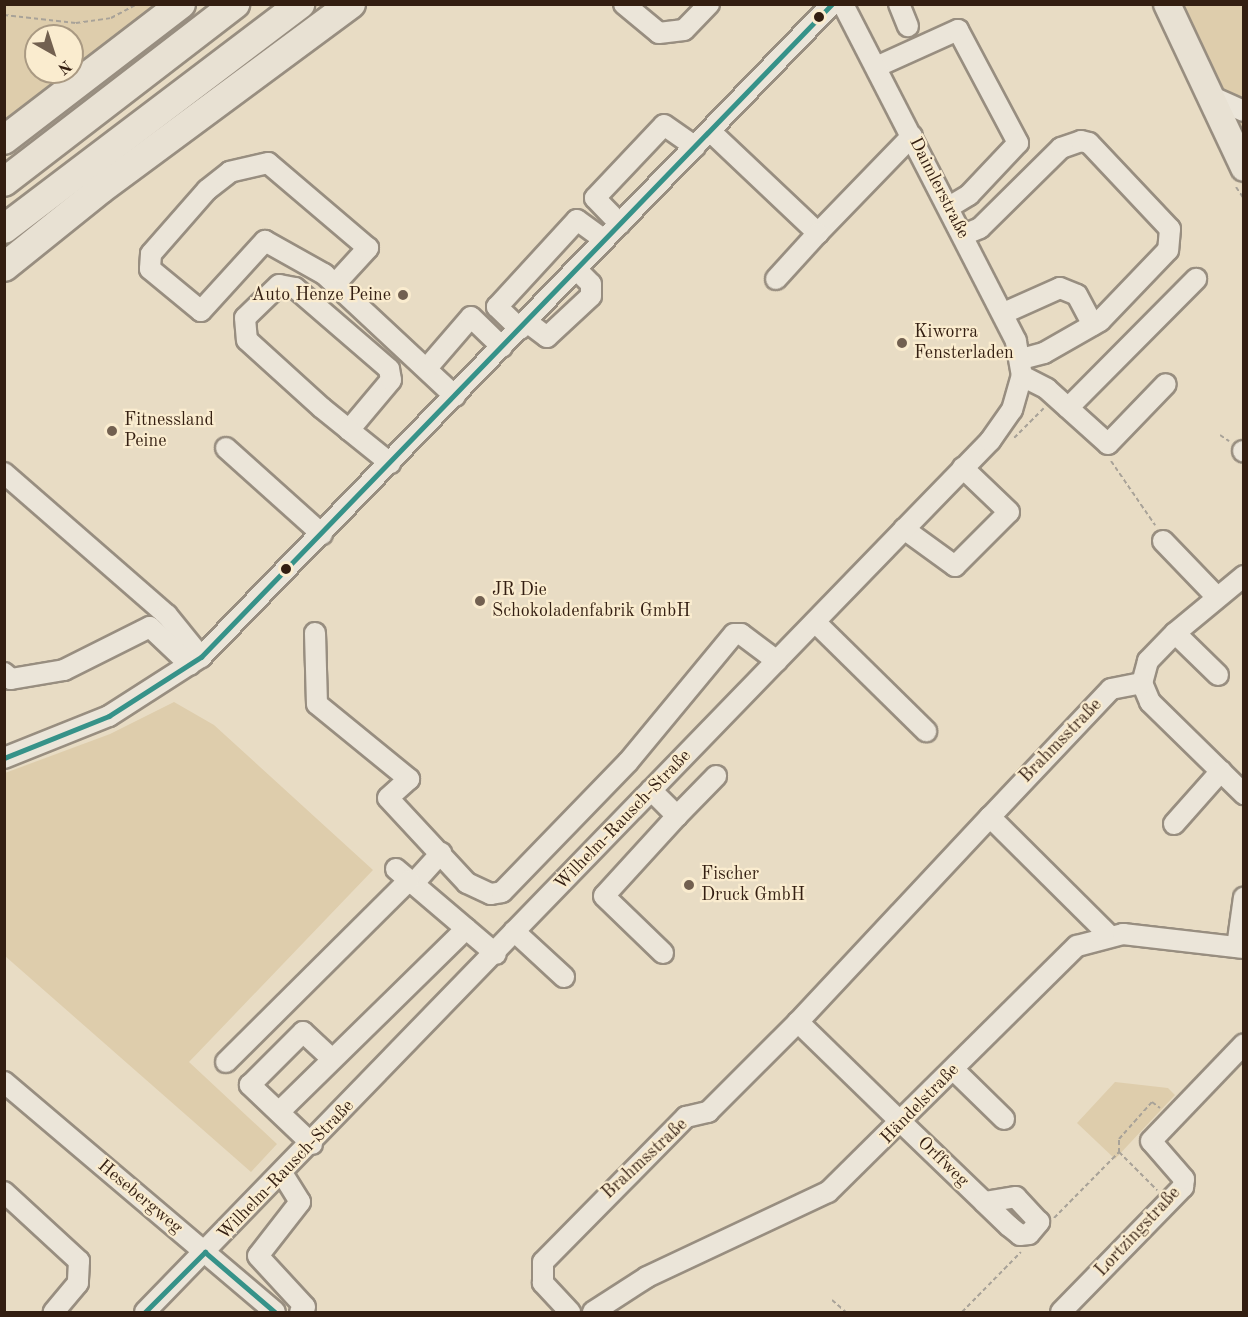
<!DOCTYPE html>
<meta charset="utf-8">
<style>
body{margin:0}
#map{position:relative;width:1248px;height:1317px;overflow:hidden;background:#e8dcc4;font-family:"Old Standard TT",serif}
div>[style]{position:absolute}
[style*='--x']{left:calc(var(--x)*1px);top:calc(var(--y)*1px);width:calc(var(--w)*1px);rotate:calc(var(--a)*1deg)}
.green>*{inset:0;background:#decdac}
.path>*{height:2px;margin-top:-1px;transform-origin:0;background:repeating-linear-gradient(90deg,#a8a298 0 4.5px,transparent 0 7.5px)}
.roads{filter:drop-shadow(2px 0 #988e80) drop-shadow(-2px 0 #988e80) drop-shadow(0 2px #988e80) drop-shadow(0 -2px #988e80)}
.minor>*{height:20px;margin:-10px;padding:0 10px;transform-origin:10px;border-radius:10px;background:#ebe5d9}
.major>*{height:26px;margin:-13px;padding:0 13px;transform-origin:13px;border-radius:13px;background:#e8e1d3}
.highway>*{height:28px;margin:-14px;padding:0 14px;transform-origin:14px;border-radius:14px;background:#e8e1d3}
.bus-1>*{height:4.5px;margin:-2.25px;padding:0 2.25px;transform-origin:2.25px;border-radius:2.25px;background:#369289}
.dots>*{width:16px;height:16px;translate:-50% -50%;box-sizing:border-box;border:3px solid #faeccf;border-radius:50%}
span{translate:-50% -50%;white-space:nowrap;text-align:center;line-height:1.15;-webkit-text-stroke:4.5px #faeccf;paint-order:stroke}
.street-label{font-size:18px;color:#331e11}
.poi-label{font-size:18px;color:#331e11}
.right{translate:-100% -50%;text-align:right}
.left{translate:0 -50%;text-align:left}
.frame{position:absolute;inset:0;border:6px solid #331e11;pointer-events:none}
.north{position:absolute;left:24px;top:24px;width:60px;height:60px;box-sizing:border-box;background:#faeccf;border:2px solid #aa9a83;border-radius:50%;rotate:141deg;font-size:16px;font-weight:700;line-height:24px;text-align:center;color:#331e11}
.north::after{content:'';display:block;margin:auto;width:21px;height:27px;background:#726050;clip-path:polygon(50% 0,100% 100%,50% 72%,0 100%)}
</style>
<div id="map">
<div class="green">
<div style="clip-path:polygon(5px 5px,157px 5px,72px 68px,72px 36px,36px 36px,36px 72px,67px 72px,5px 122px)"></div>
<div style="clip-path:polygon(1183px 5px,1243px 5px,1243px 133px)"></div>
<div style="clip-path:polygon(174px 702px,214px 725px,373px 870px,189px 1062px,277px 1144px,251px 1172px,5px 956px,5px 773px,110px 734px)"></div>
<div style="clip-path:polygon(1115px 1082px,1168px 1088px,1175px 1095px,1115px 1159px,1077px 1123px)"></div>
</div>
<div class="path">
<div style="--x:4;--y:15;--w:72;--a:6.3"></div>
<div style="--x:76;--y:23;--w:35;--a:-8"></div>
<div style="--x:111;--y:18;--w:30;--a:-28"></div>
<div style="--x:1236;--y:187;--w:14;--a:56"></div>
<div style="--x:1220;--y:435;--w:11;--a:34"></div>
<div style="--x:1014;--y:438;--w:42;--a:-45"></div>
<div style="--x:1111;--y:461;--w:78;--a:55.5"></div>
<div style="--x:1119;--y:1152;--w:54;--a:45"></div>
<div style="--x:1054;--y:1218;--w:93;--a:-45.4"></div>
<div style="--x:1119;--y:1152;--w:13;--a:-90"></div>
<div style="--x:1119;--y:1139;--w:50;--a:-48.3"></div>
<div style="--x:1152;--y:1102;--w:10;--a:37"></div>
<div style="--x:832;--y:1300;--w:18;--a:41"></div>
<div style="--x:962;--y:1312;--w:84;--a:-45.5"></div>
</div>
<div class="roads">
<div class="minor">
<div style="--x:624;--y:4;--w:45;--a:39.6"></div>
<div style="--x:659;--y:33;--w:25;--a:-7"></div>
<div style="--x:684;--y:30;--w:36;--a:-46"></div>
<div style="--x:899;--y:4;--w:24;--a:68"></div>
<div style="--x:876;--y:67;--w:90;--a:-24.3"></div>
<div style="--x:958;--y:30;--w:128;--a:62"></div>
<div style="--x:1018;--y:143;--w:71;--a:133.3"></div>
<div style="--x:969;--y:195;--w:23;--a:149"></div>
<div style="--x:1210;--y:96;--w:37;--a:24"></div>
<div style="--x:710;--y:131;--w:149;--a:43.4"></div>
<div style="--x:818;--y:233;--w:135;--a:-45.9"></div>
<div style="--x:620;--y:224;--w:36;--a:-134"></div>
<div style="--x:595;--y:198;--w:100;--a:-46.6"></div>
<div style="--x:664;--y:125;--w:38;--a:35"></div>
<div style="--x:963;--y:235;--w:18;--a:-22"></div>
<div style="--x:980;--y:228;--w:114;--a:-44.6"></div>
<div style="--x:1061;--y:148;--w:21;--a:-19"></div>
<div style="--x:1081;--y:141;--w:8;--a:14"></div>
<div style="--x:1089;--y:143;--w:118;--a:46.7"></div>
<div style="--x:1170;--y:229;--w:21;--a:95"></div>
<div style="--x:1168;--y:250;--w:98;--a:133.8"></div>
<div style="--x:1100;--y:321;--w:64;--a:150.3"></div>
<div style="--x:1044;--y:353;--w:24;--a:165"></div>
<div style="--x:776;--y:279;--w:62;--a:-47.6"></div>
<div style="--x:335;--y:284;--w:49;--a:-47.5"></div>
<div style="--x:368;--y:248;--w:131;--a:-139.6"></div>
<div style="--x:268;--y:163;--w:39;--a:167"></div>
<div style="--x:230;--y:172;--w:29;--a:142"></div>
<div style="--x:207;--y:190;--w:85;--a:131.2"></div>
<div style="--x:151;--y:254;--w:15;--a:94"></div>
<div style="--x:150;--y:269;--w:66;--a:39.5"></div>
<div style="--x:201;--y:311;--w:95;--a:-47.6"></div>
<div style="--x:265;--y:241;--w:68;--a:29.2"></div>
<div style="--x:324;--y:274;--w:179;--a:43"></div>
<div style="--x:1004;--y:313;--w:61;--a:-24.1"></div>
<div style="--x:1060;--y:288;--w:18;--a:22"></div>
<div style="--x:1077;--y:295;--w:34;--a:62"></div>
<div style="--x:527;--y:322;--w:25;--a:37"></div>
<div style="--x:547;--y:337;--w:60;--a:-43"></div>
<div style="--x:591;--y:296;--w:12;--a:-90"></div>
<div style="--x:591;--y:284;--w:20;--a:-135"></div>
<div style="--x:520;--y:329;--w:32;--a:-136"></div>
<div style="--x:497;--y:307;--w:118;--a:-47.4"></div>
<div style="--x:577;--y:220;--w:34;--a:36"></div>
<div style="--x:427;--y:368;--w:67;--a:-49.2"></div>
<div style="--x:471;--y:317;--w:43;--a:44.1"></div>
<div style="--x:1022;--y:376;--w:28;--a:27"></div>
<div style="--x:1047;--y:389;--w:82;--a:42"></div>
<div style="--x:1108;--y:444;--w:83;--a:-46"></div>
<div style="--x:1068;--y:408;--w:182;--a:-45.2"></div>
<div style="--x:349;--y:430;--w:65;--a:-50"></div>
<div style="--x:391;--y:380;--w:11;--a:-100"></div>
<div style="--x:389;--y:369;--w:124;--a:-139.2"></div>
<div style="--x:295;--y:288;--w:16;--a:-169"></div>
<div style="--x:279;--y:285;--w:47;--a:135.9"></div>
<div style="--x:245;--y:318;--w:22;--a:85"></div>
<div style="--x:247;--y:340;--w:101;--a:42.2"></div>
<div style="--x:322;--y:408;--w:35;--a:39"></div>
<div style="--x:349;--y:430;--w:53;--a:38.8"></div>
<div style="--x:226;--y:448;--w:129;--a:41.9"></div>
<div style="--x:1243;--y:451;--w:1;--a:45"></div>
<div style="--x:4;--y:473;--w:216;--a:41.1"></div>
<div style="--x:167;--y:615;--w:54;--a:51"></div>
<div style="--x:904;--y:529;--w:63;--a:36"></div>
<div style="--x:955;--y:566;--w:76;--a:-45"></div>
<div style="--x:1009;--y:512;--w:64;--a:-136.3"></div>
<div style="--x:1163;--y:541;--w:76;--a:46.1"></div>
<div style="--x:1244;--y:576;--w:89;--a:140.4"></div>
<div style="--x:1175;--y:633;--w:39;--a:134"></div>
<div style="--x:1148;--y:661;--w:23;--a:105"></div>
<div style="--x:1142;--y:683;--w:21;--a:67"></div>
<div style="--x:1150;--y:702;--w:132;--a:44.4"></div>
<div style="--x:815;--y:622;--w:156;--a:44.5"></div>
<div style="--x:315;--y:633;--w:71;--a:88.4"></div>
<div style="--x:317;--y:704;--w:119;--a:39.2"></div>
<div style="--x:409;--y:779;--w:28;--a:138"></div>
<div style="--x:388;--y:798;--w:116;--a:47.1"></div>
<div style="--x:467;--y:883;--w:26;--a:25"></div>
<div style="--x:491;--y:894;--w:11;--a:-10"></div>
<div style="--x:502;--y:892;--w:181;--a:-45.9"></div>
<div style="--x:628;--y:762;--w:166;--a:-50.4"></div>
<div style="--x:734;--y:634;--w:7;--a:0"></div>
<div style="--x:741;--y:634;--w:45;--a:36.9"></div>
<div style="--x:1175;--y:633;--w:60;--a:44.3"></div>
<div style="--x:4;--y:673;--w:9;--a:41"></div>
<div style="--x:11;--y:679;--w:54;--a:-9.6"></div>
<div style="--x:64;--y:670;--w:96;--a:-26.6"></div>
<div style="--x:150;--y:627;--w:55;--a:43.5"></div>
<div style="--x:4;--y:758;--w:113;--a:-21.8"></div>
<div style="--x:109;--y:716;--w:109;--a:-32.7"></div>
<div style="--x:201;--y:657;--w:908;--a:-45.98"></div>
<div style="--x:651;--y:790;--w:37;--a:45"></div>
<div style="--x:677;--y:816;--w:108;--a:132.4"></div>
<div style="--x:604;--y:896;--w:82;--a:44"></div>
<div style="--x:677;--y:816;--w:56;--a:-45.7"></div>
<div style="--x:990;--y:817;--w:176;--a:-46.6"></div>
<div style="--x:1111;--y:689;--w:32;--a:-11"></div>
<div style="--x:1174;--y:824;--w:71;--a:-48.4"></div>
<div style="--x:396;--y:869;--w:131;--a:40.4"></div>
<div style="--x:413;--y:884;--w:42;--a:-47.9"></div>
<div style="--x:514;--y:931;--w:68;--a:42.6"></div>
<div style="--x:1237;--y:947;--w:50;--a:-82"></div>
<div style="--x:798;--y:1022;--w:145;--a:44.2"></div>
<div style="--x:902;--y:1123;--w:114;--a:43.9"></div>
<div style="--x:984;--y:1202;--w:35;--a:44"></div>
<div style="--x:1009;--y:1226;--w:14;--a:39"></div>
<div style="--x:1020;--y:1235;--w:9;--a:-6"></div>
<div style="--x:1029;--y:1234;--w:16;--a:-50"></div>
<div style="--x:1039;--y:1222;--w:34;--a:-133"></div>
<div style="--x:1016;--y:1197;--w:32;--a:171"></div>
<div style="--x:226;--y:1062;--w:258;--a:-44.8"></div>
<div style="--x:954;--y:1070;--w:70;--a:44.4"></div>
<div style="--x:4;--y:1082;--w:355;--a:40.3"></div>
<div style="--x:279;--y:1112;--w:262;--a:-44.4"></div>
<div style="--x:312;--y:1144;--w:86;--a:-136.4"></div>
<div style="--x:250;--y:1085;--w:75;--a:-45"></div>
<div style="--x:303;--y:1032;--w:40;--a:43"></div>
<div style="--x:282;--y:1173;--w:34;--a:58"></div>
<div style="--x:300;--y:1202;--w:68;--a:127.9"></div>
<div style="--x:258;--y:1256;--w:69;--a:47.3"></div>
<div style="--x:305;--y:1307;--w:7;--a:135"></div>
<div style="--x:4;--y:1192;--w:102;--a:42.6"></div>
<div style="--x:79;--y:1261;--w:22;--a:93"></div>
<div style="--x:78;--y:1283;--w:38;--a:130"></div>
<div style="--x:145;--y:1312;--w:1214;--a:-45.87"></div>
<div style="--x:990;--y:441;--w:38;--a:-55"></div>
<div style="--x:1012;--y:410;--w:35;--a:-74"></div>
<div style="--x:1022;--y:376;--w:36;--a:-100"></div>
<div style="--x:1016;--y:341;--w:379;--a:-117.2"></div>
<div style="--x:570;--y:1312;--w:40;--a:-133"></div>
<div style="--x:543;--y:1283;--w:21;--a:-90"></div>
<div style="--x:543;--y:1262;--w:204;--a:-45.4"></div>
<div style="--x:686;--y:1117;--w:23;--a:-13"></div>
<div style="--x:708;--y:1112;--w:127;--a:-45"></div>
<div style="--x:798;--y:1022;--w:281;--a:-46.9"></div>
<div style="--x:990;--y:817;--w:166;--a:44.8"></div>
<div style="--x:593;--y:1312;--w:64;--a:-32.9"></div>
<div style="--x:647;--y:1277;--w:200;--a:-25.2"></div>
<div style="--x:828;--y:1192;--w:350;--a:-44.7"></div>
<div style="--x:1077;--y:946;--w:48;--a:-14.6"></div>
<div style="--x:1123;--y:934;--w:122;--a:6.6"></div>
<div style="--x:1061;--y:1312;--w:175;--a:-45.7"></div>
<div style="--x:1183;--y:1187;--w:8;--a:-83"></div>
<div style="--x:1184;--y:1179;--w:50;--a:-131"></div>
<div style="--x:1151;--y:1141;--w:134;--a:-46.2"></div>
</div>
<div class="major">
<div style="--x:1167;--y:4;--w:181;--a:64.8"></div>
</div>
<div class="highway">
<div style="--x:4;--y:140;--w:223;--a:-37.5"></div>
<div style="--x:4;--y:182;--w:292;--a:-37.6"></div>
<div style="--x:4;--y:229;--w:372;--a:-37.2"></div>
<div style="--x:4;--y:267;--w:124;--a:-38.8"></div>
<div style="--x:101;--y:189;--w:311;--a:-36.5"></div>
</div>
</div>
<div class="bus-1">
<div style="--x:4;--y:758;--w:113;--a:-21.8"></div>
<div style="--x:109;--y:716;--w:109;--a:-32.7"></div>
<div style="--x:201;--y:657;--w:908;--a:-45.98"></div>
<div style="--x:205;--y:1252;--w:92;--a:40.6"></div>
<div style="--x:145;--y:1312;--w:85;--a:-45"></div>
</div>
<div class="dots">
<div style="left:819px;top:17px;background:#331e11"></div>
<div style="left:403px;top:295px;background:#726050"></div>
<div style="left:902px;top:343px;background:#726050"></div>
<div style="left:112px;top:431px;background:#726050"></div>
<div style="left:286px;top:569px;background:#331e11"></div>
<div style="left:480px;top:601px;background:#726050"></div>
<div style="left:689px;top:885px;background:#726050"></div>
</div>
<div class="street-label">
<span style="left:939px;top:188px;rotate:63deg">Daimlerstraße</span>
<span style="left:1061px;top:741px;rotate:-46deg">Brahmsstraße</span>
<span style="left:623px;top:820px;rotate:-46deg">Wilhelm-Rausch-Straße</span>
<span style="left:920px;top:1104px;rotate:-46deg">Händelstraße</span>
<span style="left:645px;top:1159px;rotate:-43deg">Brahmsstraße</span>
<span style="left:943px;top:1162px;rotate:44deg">Orffweg</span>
<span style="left:286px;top:1170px;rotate:-46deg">Wilhelm-Rausch-Straße</span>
<span style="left:140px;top:1197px;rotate:40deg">Hesebergweg</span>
<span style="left:1138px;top:1232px;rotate:-47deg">Lortzingstraße</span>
</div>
<div class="poi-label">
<span class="right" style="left:391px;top:295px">Auto Henze Peine</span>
<span class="left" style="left:914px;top:343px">Kiworra<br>Fensterladen</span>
<span class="left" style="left:124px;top:431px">Fitnessland<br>Peine</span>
<span class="left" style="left:492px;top:601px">JR Die<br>Schokoladenfabrik GmbH</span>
<span class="left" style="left:701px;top:885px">Fischer<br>Druck GmbH</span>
</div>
<div class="frame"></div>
<div class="north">N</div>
</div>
